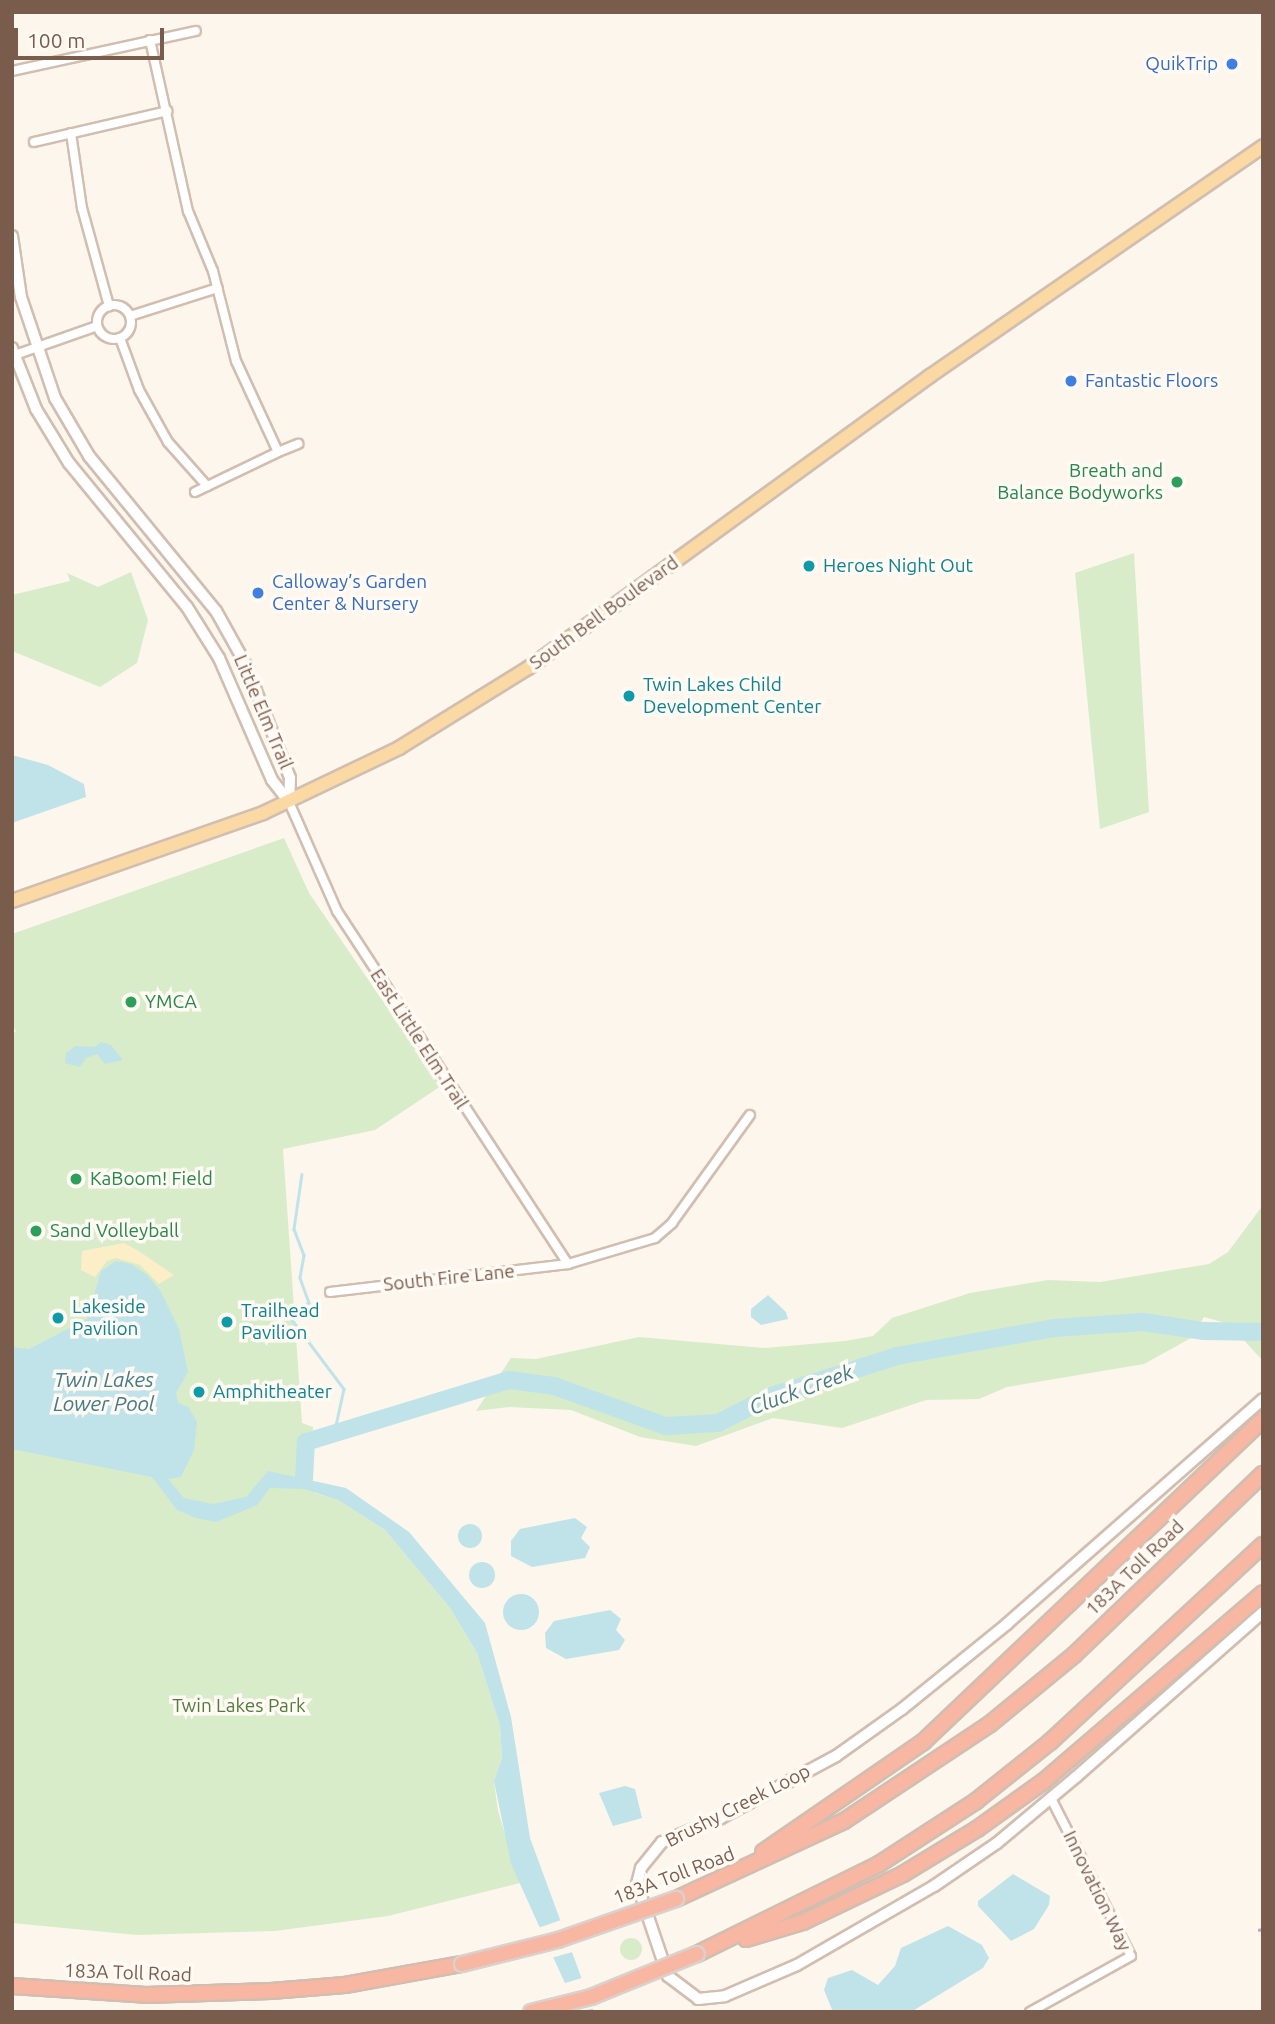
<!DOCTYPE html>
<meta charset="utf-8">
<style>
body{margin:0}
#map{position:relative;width:1275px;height:2024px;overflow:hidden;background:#fdf6ec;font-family:Ubuntu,sans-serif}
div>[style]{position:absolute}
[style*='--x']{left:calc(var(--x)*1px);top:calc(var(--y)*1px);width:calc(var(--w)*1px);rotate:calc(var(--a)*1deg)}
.green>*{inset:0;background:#d8ecc9}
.round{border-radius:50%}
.sand>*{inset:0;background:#fcefc7}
.water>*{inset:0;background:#bfe3e8}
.pier>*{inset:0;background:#fdf6ec}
.stream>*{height:2.5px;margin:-1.25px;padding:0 1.25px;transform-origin:1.25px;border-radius:1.25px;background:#bfe3e8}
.river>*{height:18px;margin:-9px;padding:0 9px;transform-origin:9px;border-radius:9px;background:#bfe3e8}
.roads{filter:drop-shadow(2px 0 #d1beb0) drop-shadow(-2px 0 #d1beb0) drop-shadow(0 2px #d1beb0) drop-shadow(0 -2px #d1beb0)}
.minor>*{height:8px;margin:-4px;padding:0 4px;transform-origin:4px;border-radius:4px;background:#fff}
.minor>.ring{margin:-4px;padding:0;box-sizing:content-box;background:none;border:8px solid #fff;border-radius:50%}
.tertiary>*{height:10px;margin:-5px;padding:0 5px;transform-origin:5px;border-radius:5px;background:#fff}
.secondary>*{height:10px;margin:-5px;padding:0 5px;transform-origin:5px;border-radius:5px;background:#fff}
.primary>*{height:12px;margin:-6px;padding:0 6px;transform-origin:6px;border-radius:6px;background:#fbd9a5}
.motorway>*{height:14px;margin:-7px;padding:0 7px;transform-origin:7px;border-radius:7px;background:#f7b7a3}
.rail>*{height:2.5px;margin-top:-1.25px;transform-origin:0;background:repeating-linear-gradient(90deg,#b9a8c9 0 10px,transparent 0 17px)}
.bridges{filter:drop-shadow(2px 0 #dad1cd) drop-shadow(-2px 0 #dad1cd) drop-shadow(0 2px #dad1cd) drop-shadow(0 -2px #dad1cd)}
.motorway-bridge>*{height:14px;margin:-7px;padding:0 7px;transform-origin:7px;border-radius:7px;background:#f7b7a3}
.dots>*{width:19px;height:19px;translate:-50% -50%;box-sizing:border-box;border:4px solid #fffaf3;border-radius:50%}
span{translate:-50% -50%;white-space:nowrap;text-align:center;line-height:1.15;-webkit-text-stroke:7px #fffaf3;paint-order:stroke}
.shop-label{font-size:19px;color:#366cbe}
.right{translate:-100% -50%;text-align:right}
.left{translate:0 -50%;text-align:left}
.leisure-label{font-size:19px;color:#27864d}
.culture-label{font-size:19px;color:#0d838f}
.street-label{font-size:19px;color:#7a5c4d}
.park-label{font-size:19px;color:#537a41}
.water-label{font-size:21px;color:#437c86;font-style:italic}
.frame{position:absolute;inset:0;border:14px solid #7a5c4d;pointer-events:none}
.scale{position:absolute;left:14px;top:28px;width:150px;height:32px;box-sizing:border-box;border:4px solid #7a5c4d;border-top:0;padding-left:9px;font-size:21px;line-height:24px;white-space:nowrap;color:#7a5c4d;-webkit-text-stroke:5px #fffaf3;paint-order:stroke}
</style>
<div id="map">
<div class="green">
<div style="clip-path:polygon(1134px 553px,1149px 812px,1100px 829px,1075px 573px)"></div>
<div style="clip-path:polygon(131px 572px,148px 620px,137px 663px,100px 687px,12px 651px,12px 595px,70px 581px,67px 573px,98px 587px)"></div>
<div style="clip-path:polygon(284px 838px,309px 893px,441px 1086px,375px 1130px,283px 1149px,302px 1423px,313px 1427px,309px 1479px,315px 1493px,338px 1500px,385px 1530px,450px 1608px,477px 1653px,500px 1726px,502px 1758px,494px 1781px,498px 1811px,520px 1883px,388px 1916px,275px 1931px,137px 1935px,12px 1923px,12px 1033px,16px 1032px,12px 1023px,12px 934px)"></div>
<div style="clip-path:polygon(1263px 1205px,1263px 1361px,1229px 1324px,1204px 1317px,1191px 1338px,1144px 1364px,1007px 1387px,979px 1399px,926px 1400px,842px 1428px,773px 1418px,696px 1446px,640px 1437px,571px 1410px,509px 1407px,476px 1411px,511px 1358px,536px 1359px,639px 1337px,765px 1348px,845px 1341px,873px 1336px,892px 1318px,970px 1293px,1048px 1280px,1100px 1282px,1209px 1264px,1228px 1252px)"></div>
<div class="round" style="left:620px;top:1938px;width:22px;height:22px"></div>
</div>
<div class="sand">
<div style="clip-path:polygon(124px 1243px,137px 1250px,174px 1275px,159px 1284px,140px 1265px,116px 1258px,107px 1261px,95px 1277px,81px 1270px,82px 1251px)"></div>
</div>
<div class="water">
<div style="clip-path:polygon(12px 755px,48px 765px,84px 784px,86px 797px,12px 823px)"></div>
<div style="clip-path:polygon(101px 1042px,111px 1045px,123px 1060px,105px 1064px,97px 1054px,86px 1058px,80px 1067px,65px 1063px,66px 1053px,75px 1046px,95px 1047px)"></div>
<div style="clip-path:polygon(116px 1261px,131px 1264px,146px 1274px,160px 1290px,179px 1329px,188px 1372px,176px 1393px,178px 1403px,188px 1407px,197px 1422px,194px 1450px,181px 1477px,168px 1479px,184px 1498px,213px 1504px,246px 1497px,268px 1471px,346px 1488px,409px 1532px,485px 1623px,511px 1717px,530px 1838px,594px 2012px,578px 2012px,511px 1864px,494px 1781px,502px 1758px,500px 1726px,477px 1653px,450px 1608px,385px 1530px,338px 1500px,304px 1489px,270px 1488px,257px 1505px,216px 1522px,196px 1518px,177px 1510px,152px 1477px,12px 1449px,12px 1347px,29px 1349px,87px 1319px,101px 1271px)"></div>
<div style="clip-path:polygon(768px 1295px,786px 1312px,788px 1319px,761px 1325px,751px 1317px,751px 1309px)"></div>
<div style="clip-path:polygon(575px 1518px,587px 1527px,581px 1538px,590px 1547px,585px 1558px,532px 1567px,511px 1556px,511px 1541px,520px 1529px)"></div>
<div class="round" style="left:458px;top:1524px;width:24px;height:24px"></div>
<div class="round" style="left:469px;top:1562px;width:26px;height:26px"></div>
<div class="round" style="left:503px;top:1594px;width:36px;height:36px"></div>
<div style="clip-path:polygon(610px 1610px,621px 1619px,616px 1630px,625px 1640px,619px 1650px,566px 1659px,546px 1648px,545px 1633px,554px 1621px)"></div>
<div style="clip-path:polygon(625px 1786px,635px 1789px,642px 1818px,613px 1826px,599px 1793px)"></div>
<div style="clip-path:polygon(1013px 1874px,1050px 1896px,1049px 1905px,1034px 1929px,1011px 1941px,978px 1906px,978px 1901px)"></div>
<div style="clip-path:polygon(948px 1926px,982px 1945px,989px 1958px,983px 1968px,911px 2012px,833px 2012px,824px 1990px,828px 1978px,852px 1970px,878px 1985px,895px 1966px,901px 1948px)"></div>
</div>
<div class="pier">
<div style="clip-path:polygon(564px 1919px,576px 1951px,551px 1958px,538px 1928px)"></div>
<div style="clip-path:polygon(585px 1977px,596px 2008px,574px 2012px,562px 1984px)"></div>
</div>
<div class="stream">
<div style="--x:302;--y:1174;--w:56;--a:98.3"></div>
<div style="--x:294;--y:1229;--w:28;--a:69"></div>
<div style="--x:304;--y:1255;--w:23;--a:100"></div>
<div style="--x:300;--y:1278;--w:27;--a:70"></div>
<div style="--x:309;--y:1303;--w:21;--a:145"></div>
<div style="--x:292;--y:1315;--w:6;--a:81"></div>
<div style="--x:293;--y:1321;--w:85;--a:53.1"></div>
<div style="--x:344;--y:1389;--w:42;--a:102.4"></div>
</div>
<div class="river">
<div style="--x:304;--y:1479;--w:37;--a:-87"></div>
<div style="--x:306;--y:1442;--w:212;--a:-17"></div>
<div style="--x:509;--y:1380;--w:45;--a:7.6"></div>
<div style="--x:554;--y:1386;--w:119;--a:19.7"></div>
<div style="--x:666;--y:1426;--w:52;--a:-3.3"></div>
<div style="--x:718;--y:1423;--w:59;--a:-27"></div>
<div style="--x:771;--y:1396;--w:132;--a:-17.6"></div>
<div style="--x:897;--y:1356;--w:159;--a:-10.1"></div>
<div style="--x:1054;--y:1328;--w:89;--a:-3.9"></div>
<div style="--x:1143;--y:1322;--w:62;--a:8.4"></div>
<div style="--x:1204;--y:1331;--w:59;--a:1"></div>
</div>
<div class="roads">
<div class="minor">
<div style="--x:150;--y:40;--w:175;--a:77.5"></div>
<div style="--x:188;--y:211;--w:65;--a:67.4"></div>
<div style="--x:213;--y:271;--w:93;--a:75.7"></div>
<div style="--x:236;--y:361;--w:100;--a:65.2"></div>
<div style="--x:278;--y:452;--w:22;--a:-22"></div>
<div style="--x:12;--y:71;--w:188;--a:-12.3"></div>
<div style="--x:71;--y:133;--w:76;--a:81.7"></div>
<div style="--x:82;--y:208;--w:102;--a:74.6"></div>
<div style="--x:34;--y:142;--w:137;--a:-13.1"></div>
<div class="ring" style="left:97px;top:305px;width:26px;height:26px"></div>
<div style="--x:130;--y:316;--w:92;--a:-17.7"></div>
<div style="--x:120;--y:338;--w:55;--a:69.9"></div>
<div style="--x:139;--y:390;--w:60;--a:60.9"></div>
<div style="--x:168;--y:442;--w:59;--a:48.4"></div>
<div style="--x:12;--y:356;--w:90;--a:-19.4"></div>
<div style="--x:195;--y:492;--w:92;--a:-25.7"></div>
<div style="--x:289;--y:802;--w:119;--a:66.2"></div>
<div style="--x:337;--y:911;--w:422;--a:56.8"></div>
<div style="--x:330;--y:1292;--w:240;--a:-6.7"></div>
<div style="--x:568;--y:1264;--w:91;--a:-16.6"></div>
<div style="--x:655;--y:1238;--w:23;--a:-41"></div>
<div style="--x:672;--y:1223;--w:133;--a:-54.2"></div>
<div style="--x:1030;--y:2012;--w:115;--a:-29"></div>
<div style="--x:1131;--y:1956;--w:177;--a:-116.9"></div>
</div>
<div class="tertiary">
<div style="--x:12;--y:236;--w:62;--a:81.6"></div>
<div style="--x:21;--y:297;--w:107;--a:71.4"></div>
<div style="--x:55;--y:398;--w:67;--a:59.6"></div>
<div style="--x:89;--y:456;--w:200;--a:50.7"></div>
<div style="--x:216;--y:611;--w:62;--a:60.9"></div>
<div style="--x:246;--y:665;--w:121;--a:68.7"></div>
<div style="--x:290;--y:778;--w:24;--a:92"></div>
<div style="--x:12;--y:348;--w:66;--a:68.5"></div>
<div style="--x:36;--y:409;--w:63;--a:58.6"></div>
<div style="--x:69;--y:463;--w:186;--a:50.7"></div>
<div style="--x:187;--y:607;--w:60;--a:57.9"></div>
<div style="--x:219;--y:658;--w:133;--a:66.5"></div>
<div style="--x:272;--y:780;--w:28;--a:52"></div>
</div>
<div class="secondary">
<div style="--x:1263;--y:1399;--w:341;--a:138.7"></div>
<div style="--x:1007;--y:1624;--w:135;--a:141"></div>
<div style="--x:902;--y:1709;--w:81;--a:144.5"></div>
<div style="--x:836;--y:1756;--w:131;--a:151.7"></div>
<div style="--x:721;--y:1818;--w:64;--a:157.9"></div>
<div style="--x:662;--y:1842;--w:33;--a:129"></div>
<div style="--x:641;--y:1868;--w:16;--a:104"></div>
<div style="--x:637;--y:1884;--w:97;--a:71.4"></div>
<div style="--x:668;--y:1976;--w:38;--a:37"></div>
<div style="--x:698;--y:1999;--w:27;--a:-6"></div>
<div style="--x:725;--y:1996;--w:78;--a:-23.3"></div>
<div style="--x:797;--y:1965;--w:158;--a:-30"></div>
<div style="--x:934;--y:1886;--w:76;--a:-34.3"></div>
<div style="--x:997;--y:1843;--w:103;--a:-39.9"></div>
<div style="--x:1076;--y:1777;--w:249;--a:-41.4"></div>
</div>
<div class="primary">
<div style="--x:12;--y:901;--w:266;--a:-19.3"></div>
<div style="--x:263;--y:813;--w:151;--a:-25.5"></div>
<div style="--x:399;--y:748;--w:152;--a:-31.8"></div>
<div style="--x:528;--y:668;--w:497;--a:-36"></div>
<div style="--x:930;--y:376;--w:405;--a:-34.6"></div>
</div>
<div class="motorway">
<div style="--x:763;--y:1852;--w:194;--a:-34.5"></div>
<div style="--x:923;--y:1742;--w:469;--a:-43.5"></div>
<div style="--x:676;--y:1899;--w:185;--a:-24.9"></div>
<div style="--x:844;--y:1821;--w:175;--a:-33.6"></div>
<div style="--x:990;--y:1724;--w:109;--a:-39.4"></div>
<div style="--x:1074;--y:1655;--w:262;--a:-43.8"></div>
<div style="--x:746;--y:1939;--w:59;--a:-16.6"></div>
<div style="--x:803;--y:1922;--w:111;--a:-25.6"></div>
<div style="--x:903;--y:1874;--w:87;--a:-31.3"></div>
<div style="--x:977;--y:1829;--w:82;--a:-35.6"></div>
<div style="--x:1044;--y:1781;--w:289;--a:-40.6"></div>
<div style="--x:697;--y:1954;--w:203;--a:-26.3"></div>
<div style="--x:879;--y:1864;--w:116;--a:-33"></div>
<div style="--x:976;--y:1801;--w:95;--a:-38.6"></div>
<div style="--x:1050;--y:1742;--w:290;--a:-42.8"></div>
<div style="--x:12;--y:1986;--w:134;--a:3.8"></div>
<div style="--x:146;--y:1995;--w:125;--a:-1.8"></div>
<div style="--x:271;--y:1991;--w:74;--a:-4.6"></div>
<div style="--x:345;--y:1985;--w:119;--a:-10.2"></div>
</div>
</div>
<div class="rail">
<div style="--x:1258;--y:1930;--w:5;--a:-11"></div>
</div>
<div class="bridges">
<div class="motorway-bridge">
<div style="--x:462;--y:1964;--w:99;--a:-14"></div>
<div style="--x:558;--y:1940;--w:125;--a:-19.2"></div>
<div style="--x:531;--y:2012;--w:62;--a:-14"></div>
<div style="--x:591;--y:1997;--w:114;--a:-22.1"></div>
</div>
</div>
<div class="dots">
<div style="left:1232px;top:64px;background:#3f7fe0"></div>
<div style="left:1071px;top:381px;background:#3f7fe0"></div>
<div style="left:1177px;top:482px;background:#2e9e5b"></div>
<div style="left:809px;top:566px;background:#0f9aa8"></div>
<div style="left:258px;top:593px;background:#3f7fe0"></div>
<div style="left:629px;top:696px;background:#0f9aa8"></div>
<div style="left:131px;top:1002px;background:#2e9e5b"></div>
<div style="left:76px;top:1179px;background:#2e9e5b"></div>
<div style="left:36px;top:1231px;background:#2e9e5b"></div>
<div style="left:58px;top:1318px;background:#0f9aa8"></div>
<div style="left:227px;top:1322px;background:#0f9aa8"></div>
<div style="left:199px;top:1392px;background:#0f9aa8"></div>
</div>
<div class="shop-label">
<span class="right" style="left:1218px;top:64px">QuikTrip</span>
<span class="left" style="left:1085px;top:381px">Fantastic Floors</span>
<span class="left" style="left:272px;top:593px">Calloway’s Garden<br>Center &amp; Nursery</span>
</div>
<div class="leisure-label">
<span class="right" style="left:1163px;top:482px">Breath and<br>Balance Bodyworks</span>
<span class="left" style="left:145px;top:1002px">YMCA</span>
<span class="left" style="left:90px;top:1179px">KaBoom! Field</span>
<span class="left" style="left:50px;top:1231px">Sand Volleyball</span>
</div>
<div class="culture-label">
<span class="left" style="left:823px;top:566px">Heroes Night Out</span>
<span class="left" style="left:643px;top:696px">Twin Lakes Child<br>Development Center</span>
<span class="left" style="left:72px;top:1318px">Lakeside<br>Pavilion</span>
<span class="left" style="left:241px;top:1322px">Trailhead<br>Pavilion</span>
<span class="left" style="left:213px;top:1392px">Amphitheater</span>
</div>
<div class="street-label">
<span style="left:604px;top:613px;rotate:-36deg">South Bell Boulevard</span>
<span style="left:263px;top:712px;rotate:67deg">Little Elm Trail</span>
<span style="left:419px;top:1039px;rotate:57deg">East Little Elm Trail</span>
<span style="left:449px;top:1278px;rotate:-6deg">South Fire Lane</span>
<span style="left:1135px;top:1568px;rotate:-44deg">183A Toll Road</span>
<span style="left:738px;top:1806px;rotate:-27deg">Brushy Creek Loop</span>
<span style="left:674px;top:1876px;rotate:-21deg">183A Toll Road</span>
<span style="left:1097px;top:1891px;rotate:64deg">Innovation Way</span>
<span style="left:128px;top:1973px;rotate:2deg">183A Toll Road</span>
</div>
<div class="park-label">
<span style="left:239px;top:1706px">Twin Lakes Park</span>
</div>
<div class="water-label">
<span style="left:104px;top:1391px">Twin Lakes<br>Lower Pool</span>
<span style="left:801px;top:1389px;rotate:-20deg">Cluck Creek</span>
</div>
<div class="frame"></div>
<div class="scale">100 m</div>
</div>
